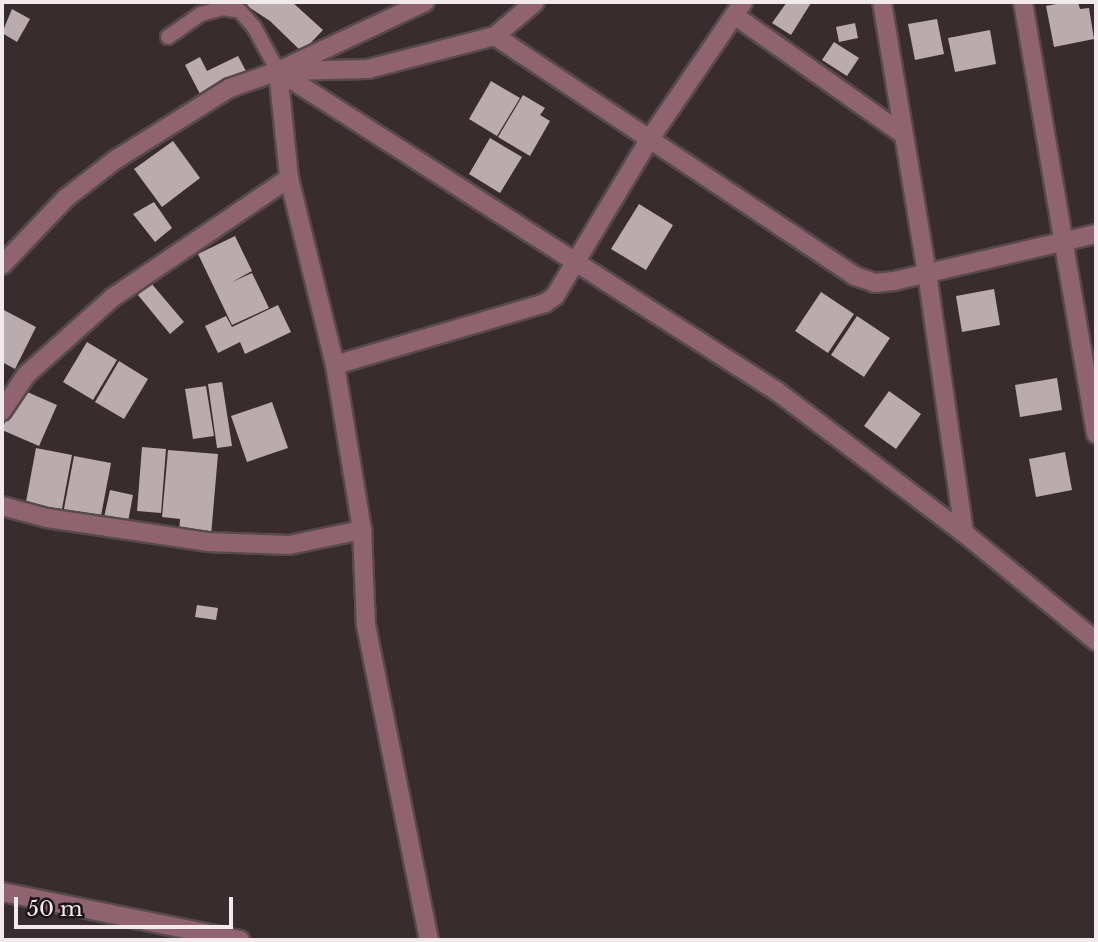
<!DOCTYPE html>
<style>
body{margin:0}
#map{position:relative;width:1098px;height:942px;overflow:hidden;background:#392c2f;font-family:"Libre Baskerville",serif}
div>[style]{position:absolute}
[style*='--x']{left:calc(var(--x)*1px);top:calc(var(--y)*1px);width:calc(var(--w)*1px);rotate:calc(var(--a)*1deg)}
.building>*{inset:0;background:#baabae}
.roads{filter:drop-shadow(2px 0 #564a4d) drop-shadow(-2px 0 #564a4d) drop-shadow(0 2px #564a4d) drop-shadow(0 -2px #564a4d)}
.service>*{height:14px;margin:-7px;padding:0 7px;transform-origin:7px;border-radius:7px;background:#8f6470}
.minor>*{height:18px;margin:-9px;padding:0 9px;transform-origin:9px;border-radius:9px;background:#8f6470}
span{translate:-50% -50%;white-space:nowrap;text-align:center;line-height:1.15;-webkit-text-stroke:7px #1c1618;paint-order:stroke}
.frame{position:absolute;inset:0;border:4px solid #f1e9eb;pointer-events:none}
.scale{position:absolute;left:14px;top:897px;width:219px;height:32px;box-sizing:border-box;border:4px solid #f1e9eb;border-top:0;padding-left:9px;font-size:21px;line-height:24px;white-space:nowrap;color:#f1e9eb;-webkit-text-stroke:5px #1c1618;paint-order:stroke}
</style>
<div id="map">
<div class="building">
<div style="clip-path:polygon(241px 2px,292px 2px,323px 30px,302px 52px,270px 21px)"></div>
<div style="clip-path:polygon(787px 2px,811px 3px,791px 35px,772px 23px)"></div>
<div style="clip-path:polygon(1067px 2px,1078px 2px,1080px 9px,1089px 8px,1094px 39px,1054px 47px,1046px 6px)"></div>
<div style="clip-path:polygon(12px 9px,30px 19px,17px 42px,2px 33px)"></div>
<div style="clip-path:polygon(937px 19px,944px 54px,915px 60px,908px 24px)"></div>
<div style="clip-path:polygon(855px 23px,858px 38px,839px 42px,836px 27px)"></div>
<div style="clip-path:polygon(990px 30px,996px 64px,955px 72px,948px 38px)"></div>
<div style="clip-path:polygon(834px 42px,859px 58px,847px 76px,822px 60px)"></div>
<div style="clip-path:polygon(238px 56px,246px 71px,200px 94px,185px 65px,200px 57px,207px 71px)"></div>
<div style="clip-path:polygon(491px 81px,520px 98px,497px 136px,469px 119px)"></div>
<div style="clip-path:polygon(523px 95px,545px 108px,540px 115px,550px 121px,530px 156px,498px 137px)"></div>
<div style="clip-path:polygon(490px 138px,522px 157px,500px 193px,469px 174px)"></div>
<div style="clip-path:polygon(173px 141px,200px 178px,162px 207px,134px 169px)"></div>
<div style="clip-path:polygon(154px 202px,172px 228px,155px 242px,133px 214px)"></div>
<div style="clip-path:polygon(639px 204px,673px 225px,646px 270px,611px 249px)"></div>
<div style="clip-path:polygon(235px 236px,252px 271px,232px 282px,252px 273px,269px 308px,232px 325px,198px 254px)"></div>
<div style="clip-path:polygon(151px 283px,184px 322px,170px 334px,138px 295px)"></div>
<div style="clip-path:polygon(994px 289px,1000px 325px,962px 332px,956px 296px)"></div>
<div style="clip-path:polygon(821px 292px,854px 314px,828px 353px,795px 331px)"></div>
<div style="clip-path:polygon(278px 305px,291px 332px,245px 354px,240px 342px,218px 353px,205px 326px,226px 316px,232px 327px)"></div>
<div style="clip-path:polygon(2px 309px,36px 327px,15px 369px,2px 362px)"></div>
<div style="clip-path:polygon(857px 316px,890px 338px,864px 377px,831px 355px)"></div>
<div style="clip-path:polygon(87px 342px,117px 360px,93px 400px,63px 382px)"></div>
<div style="clip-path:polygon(119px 361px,148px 379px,124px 419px,95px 402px)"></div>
<div style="clip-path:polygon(1057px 378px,1062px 410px,1020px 417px,1015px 385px)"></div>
<div style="clip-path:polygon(222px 382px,232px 446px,217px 448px,208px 384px)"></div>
<div style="clip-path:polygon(206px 386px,214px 436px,193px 439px,185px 389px)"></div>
<div style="clip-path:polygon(18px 388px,57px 405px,39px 446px,2px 430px)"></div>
<div style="clip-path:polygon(889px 391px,921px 414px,896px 449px,864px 426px)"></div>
<div style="clip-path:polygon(272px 402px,288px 448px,247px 462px,231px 416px)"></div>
<div style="clip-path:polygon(142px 447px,166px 449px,161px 513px,137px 511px)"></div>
<div style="clip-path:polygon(36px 448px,72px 455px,61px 514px,25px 507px)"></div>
<div style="clip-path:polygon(168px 450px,218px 454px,211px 536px,179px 533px,180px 519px,162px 517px)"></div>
<div style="clip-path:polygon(1065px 452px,1072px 490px,1036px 497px,1029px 459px)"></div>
<div style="clip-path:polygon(74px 456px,111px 463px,100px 521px,63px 514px)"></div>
<div style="clip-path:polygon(110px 490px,133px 495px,127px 527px,103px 522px)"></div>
<div style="clip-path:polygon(197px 605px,218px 608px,216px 620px,195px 617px)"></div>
</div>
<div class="roads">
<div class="service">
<div style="--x:168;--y:37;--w:40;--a:-34.9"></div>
<div style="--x:201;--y:14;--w:23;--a:-15"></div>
<div style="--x:223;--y:8;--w:17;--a:10"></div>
<div style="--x:240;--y:11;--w:21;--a:49"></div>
<div style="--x:254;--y:27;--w:50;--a:61.4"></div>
</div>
<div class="minor">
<div style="--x:882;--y:2;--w:275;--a:80.6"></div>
<div style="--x:927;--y:273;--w:263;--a:81.9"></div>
<div style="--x:1023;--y:2;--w:438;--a:80.4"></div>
<div style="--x:734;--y:15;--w:207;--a:35.2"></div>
<div style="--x:495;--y:36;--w:433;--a:33.7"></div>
<div style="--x:855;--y:276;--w:21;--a:19"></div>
<div style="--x:875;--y:283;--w:19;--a:-6"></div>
<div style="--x:894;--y:281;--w:207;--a:-13.1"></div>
<div style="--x:278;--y:71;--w:594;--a:32.7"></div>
<div style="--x:778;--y:392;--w:233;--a:37.2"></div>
<div style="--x:964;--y:533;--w:171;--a:39.3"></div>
<div style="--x:278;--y:71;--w:108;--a:84.1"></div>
<div style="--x:289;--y:178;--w:193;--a:76.2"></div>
<div style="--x:335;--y:365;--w:167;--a:80.7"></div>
<div style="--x:362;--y:530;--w:95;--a:87.6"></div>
<div style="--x:366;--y:625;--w:321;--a:78.7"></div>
<div style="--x:285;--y:71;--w:83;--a:-1.4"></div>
<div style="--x:368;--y:69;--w:131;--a:-14.6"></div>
<div style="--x:495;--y:36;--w:52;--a:-40.4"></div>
<div style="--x:2;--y:265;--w:93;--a:-46.3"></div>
<div style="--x:66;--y:198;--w:62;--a:-37.8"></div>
<div style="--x:115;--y:160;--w:136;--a:-32.1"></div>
<div style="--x:230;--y:88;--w:51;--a:-19.5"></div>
<div style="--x:278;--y:71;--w:162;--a:-25.1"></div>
<div style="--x:335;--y:365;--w:219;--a:-16.4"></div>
<div style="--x:545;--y:303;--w:12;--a:-35"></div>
<div style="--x:555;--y:296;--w:182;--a:-58.9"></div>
<div style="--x:649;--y:140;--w:167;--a:-55.7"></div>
<div style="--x:2;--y:411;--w:43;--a:-56.3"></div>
<div style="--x:26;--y:375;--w:115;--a:-41.8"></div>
<div style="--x:112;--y:298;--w:214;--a:-34.1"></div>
<div style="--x:2;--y:506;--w:47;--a:14.9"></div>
<div style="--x:47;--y:518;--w:162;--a:8.5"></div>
<div style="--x:207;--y:542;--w:82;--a:2.1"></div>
<div style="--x:289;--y:545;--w:75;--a:-11.6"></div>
<div style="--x:2;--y:892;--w:243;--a:11.4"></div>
</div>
</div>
<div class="frame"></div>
<div class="scale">50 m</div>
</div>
